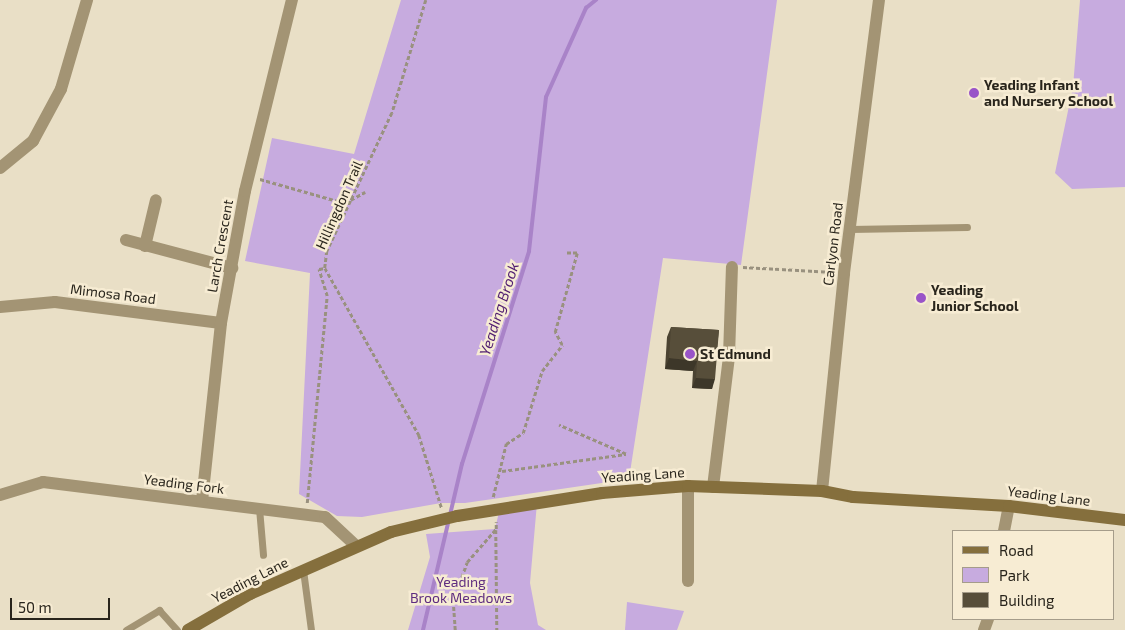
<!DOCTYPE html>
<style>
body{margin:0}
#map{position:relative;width:1125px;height:630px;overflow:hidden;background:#e9dfc6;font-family:"Exo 2",sans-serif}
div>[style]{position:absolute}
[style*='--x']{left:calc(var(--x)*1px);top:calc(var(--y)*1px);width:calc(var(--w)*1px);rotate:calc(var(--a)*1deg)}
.green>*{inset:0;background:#c7abdf}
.stream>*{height:4px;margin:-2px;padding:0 2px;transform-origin:2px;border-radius:2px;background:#a983c8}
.path>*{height:2.5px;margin-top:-1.25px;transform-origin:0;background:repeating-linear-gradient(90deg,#99917f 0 4px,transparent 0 6.5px)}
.lane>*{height:7px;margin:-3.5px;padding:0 3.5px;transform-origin:3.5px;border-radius:3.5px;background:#a39474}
.street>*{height:12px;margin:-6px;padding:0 6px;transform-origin:6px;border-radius:6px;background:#a39474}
.secondary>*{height:12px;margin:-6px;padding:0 6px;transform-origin:6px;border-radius:6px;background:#856f3d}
.wall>*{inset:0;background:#4b4332}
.shaded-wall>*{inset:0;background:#3d3729}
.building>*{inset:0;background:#574e3a}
.dots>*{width:14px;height:14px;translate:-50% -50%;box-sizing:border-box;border:2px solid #f7ecd3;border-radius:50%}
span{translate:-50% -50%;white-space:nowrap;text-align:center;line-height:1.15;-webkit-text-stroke:5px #f7ecd3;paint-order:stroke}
.poi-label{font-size:14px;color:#29251c;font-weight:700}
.left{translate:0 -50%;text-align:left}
.street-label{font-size:14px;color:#29251c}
.park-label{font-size:14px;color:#5e2c7f}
.water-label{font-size:15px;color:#511e71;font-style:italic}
.legend{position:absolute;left:952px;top:530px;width:162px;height:90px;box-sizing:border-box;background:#f7ecd3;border:1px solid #a59c8a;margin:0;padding:6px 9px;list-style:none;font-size:15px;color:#29251c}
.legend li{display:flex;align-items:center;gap:10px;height:25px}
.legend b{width:25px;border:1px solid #a59c8a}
.scale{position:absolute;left:10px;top:598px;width:100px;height:22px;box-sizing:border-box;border:2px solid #29251c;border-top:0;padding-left:6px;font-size:15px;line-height:18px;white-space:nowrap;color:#29251c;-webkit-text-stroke:4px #f7ecd3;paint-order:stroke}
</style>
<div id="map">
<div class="green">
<div style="clip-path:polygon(401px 0,777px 0,741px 265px,663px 258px,629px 479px,465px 503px,441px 503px,362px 517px,337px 516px,299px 494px,310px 273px,245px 261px,272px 138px,354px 154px)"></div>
<div style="clip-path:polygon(1080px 0,1125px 0,1125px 187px,1072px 189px,1055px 173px,1073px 87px)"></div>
<div style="clip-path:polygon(537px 503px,530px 583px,538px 625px,546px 630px,408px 630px,430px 557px,426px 534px,495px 529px,499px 512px)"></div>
<div style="clip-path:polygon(627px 602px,684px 611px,677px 630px,625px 630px)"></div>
</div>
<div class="stream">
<div style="--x:423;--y:630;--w:171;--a:-76.8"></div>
<div style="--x:462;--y:464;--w:223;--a:-72.5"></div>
<div style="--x:529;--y:251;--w:155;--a:-83.7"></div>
<div style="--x:546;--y:97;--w:98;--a:-65.8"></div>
<div style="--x:586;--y:8;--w:13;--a:-39"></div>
</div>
<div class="path">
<div style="--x:426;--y:0;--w:118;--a:106.7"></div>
<div style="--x:392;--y:113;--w:153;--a:115.2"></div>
<div style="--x:327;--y:251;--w:17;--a:97"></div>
<div style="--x:325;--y:268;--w:192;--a:60.6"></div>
<div style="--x:419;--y:435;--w:77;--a:72.7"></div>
<div style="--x:260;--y:179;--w:88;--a:15.8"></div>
<div style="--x:345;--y:203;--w:23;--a:-29"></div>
<div style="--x:743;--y:267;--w:90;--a:3.2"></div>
<div style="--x:502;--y:471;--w:125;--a:-7.8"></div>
<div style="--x:626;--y:454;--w:73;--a:-156.6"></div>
<div style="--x:493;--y:497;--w:55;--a:-76.2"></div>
<div style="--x:506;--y:444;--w:20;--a:-33"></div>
<div style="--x:523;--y:433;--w:65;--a:-73"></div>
<div style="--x:542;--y:371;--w:33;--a:-52"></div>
<div style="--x:562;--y:345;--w:15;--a:-118"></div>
<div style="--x:555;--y:332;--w:82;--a:-74.4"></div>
<div style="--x:577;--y:253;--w:10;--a:180"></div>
<div style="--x:307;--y:503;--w:208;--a:-84.5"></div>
<div style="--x:327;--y:296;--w:28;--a:-107"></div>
<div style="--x:319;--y:269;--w:6;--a:-9"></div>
<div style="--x:496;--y:530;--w:100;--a:89.4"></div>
<div style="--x:455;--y:630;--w:28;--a:-94"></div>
<div style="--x:453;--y:602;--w:42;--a:-70.7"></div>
<div style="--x:467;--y:562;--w:44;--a:-48.7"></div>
<div style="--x:496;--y:529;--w:7;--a:-90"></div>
</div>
<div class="lane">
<div style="--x:850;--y:229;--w:117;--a:-1"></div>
<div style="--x:259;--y:508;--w:47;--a:85.1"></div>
<div style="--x:303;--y:570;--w:61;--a:82.4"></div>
<div style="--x:126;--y:630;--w:39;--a:-31"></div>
<div style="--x:159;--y:610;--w:27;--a:48"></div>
</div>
<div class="street">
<div style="--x:0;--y:168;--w:43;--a:-39.3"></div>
<div style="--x:33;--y:141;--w:59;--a:-61.7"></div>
<div style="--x:61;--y:89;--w:93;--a:-73.7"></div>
<div style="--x:126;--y:240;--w:110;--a:14.8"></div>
<div style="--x:145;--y:246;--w:47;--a:-76.6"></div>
<div style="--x:0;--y:307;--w:55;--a:-5.2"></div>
<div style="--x:55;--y:302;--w:167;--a:7.2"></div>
<div style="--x:688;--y:486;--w:95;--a:90"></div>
<div style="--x:713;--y:487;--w:132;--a:-83"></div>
<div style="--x:729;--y:356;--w:89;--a:-88.1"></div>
<div style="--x:822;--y:491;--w:219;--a:-84.2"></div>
<div style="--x:844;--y:273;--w:275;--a:-82.7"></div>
<div style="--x:0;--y:495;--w:45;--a:-16.8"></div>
<div style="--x:43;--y:482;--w:284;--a:7.1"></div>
<div style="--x:325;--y:517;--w:41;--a:43"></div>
<div style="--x:202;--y:501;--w:179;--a:-83.9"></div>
<div style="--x:221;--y:323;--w:134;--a:-79.7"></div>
<div style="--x:245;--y:191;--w:197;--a:-76.2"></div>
<div style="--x:1004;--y:531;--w:25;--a:-79"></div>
<div style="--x:984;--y:630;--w:12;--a:-70"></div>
</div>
<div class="secondary">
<div style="--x:188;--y:630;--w:72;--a:-30.1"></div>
<div style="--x:250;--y:594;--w:154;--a:-23.7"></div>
<div style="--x:391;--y:532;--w:68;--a:-13.6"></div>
<div style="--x:457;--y:516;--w:147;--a:-9"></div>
<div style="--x:602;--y:493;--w:86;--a:-4.7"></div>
<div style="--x:688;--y:486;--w:134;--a:2.1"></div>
<div style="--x:822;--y:491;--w:32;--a:11"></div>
<div style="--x:853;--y:497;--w:156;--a:3.3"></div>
<div style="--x:1009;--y:506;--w:117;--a:6.9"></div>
</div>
<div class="wall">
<div style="clip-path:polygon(671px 327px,719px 330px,712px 389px,692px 388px,693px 371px,665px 369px,667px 337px)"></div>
</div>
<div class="shaded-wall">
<div style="clip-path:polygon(669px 358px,697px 361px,693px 371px,665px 369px)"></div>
<div style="clip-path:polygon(696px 378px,715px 379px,712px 389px,692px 388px)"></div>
</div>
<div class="building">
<div style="clip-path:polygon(671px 327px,719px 330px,715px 379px,696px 378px,697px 361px,669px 358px)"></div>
</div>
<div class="dots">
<div style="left:974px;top:93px;background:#9954c8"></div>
<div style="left:921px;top:298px;background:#9954c8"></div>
<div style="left:690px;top:354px;background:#9954c8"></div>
</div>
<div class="poi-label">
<span class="left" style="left:984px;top:93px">Yeading Infant<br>and Nursery School</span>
<span class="left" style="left:931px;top:298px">Yeading<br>Junior School</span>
<span class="left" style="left:700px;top:354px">St Edmund</span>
</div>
<div class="street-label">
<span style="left:339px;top:205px;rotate:-66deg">Hillingdon Trail</span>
<span style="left:833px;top:244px;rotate:-83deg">Carlyon Road</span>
<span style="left:220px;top:246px;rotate:-80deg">Larch Crescent</span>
<span style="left:113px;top:294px;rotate:7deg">Mimosa Road</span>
<span style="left:643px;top:475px;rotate:-4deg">Yeading Lane</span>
<span style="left:184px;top:484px;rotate:7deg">Yeading Fork</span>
<span style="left:1049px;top:496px;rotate:7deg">Yeading Lane</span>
<span style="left:250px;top:580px;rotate:-27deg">Yeading Lane</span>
</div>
<div class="park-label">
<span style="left:461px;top:590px">Yeading<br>Brook Meadows</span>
</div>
<div class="water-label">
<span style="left:499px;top:309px;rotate:-72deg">Yeading Brook</span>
</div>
<ul class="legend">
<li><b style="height:6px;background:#856f3d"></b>Road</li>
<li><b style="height:14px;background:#c7abdf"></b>Park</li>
<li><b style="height:14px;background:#574e3a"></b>Building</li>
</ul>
<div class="scale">50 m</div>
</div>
